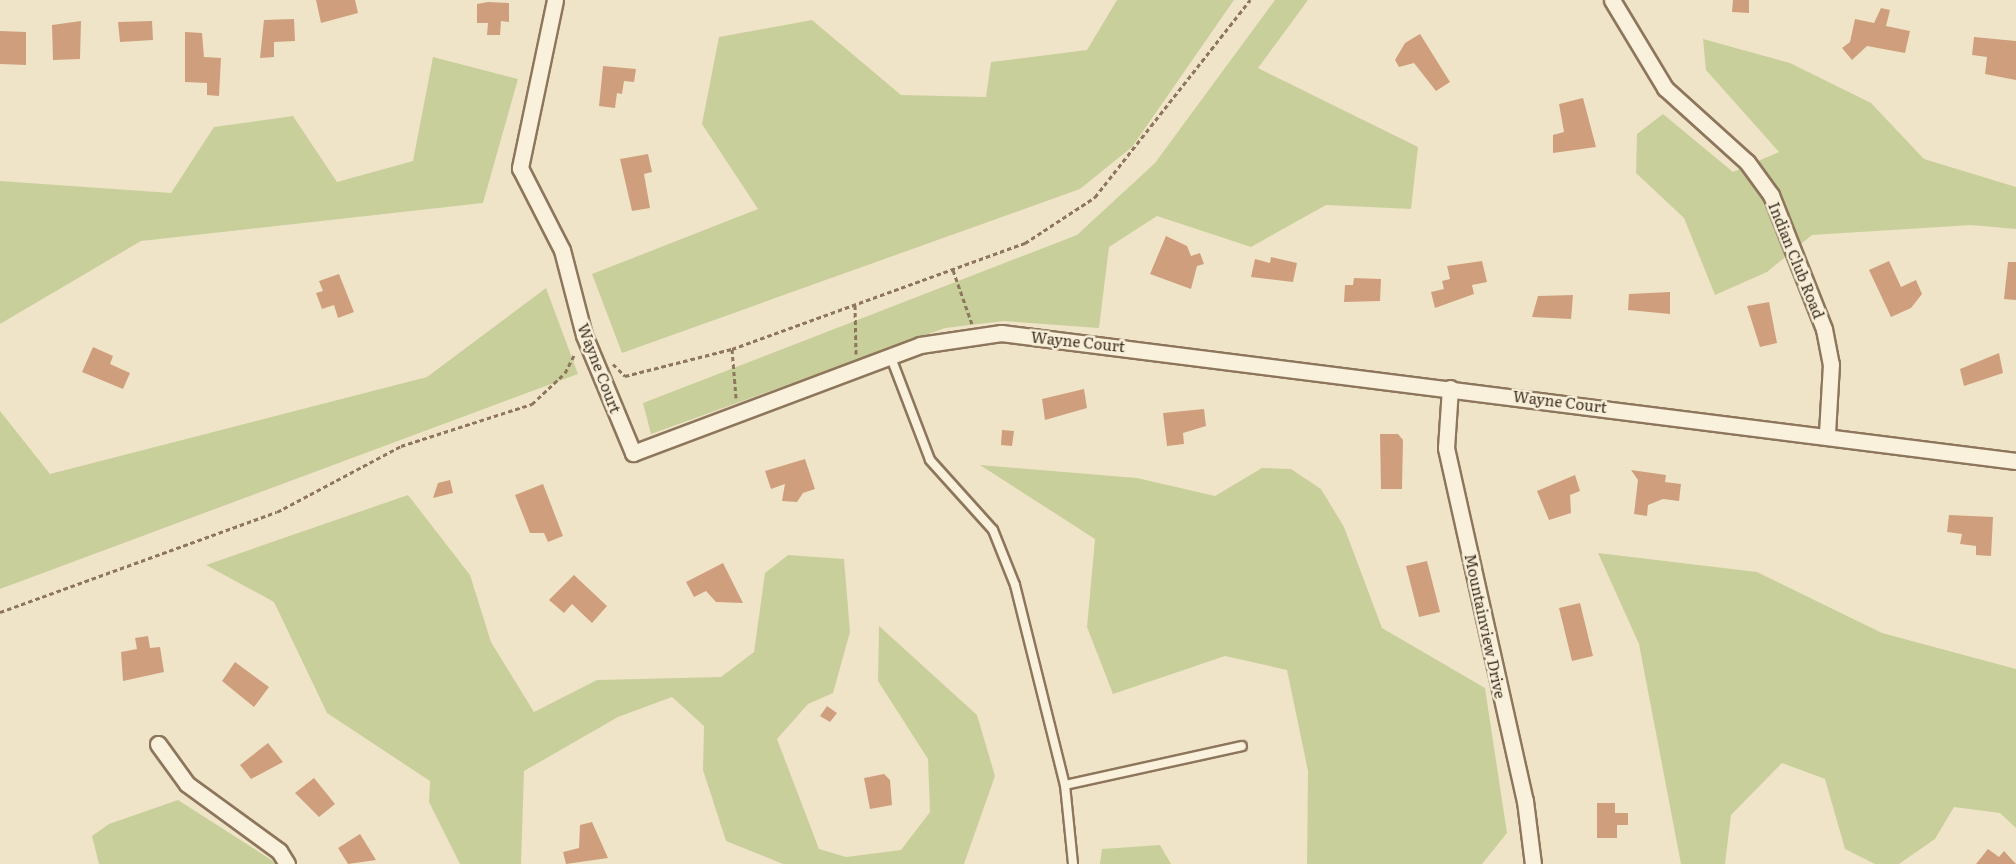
<!DOCTYPE html>
<style>
body{margin:0}
#map{position:relative;width:2016px;height:864px;overflow:hidden;background:#f0e4c8;font-family:Literata,serif}
div>[style]{position:absolute}
[style*='--x']{left:calc(var(--x)*1px);top:calc(var(--y)*1px);width:calc(var(--w)*1px);rotate:calc(var(--a)*1deg)}
.green>*{inset:0;background:#c9cf9b}
.building>*{inset:0;background:#cf9f7d}
.path>*{height:3px;margin-top:-1.5px;transform-origin:0;background:repeating-linear-gradient(90deg,#8d765c 0 4.5px,transparent 0 7.5px)}
.roads{filter:drop-shadow(2px 0 #8d765c) drop-shadow(-2px 0 #8d765c) drop-shadow(0 2px #8d765c) drop-shadow(0 -2px #8d765c)}
.lane>*{height:8px;margin:-4px;padding:0 4px;transform-origin:4px;border-radius:4px;background:#faf1dc}
.street>*{height:15px;margin:-7.5px;padding:0 7.5px;transform-origin:7.5px;border-radius:7.5px;background:#faf1dc}
span{translate:-50% -50%;white-space:nowrap;text-align:center;line-height:1.15;-webkit-text-stroke:5px #f7eed8;paint-order:stroke}
.street-label{font-size:15px;color:#3d2e20}
</style>
<div id="map">
<div class="green">
<div style="clip-path:polygon(1117px 0,1234px 0,1132px 147px,1080px 189px,622px 353px,592px 274px,758px 209px,702px 124px,719px 37px,812px 20px,901px 95px,986px 97px,991px 62px,1087px 50px)"></div>
<div style="clip-path:polygon(1275px 0,1308px 0,1258px 68px,1418px 147px,1411px 209px,1326px 205px,1251px 247px,1157px 216px,1109px 247px,1099px 328px,1004px 321px,945px 328px,651px 434px,643px 403px,1077px 235px,1155px 163px)"></div>
<div style="clip-path:polygon(1703px 39px,1790px 63px,1871px 103px,1924px 159px,2016px 187px,2016px 229px,1971px 225px,1812px 235px,1767px 272px,1715px 295px,1684px 218px,1636px 173px,1637px 134px,1663px 114px,1733px 172px,1779px 152px,1706px 70px)"></div>
<div style="clip-path:polygon(433px 57px,518px 79px,483px 203px,141px 241px,0 324px,0 181px,171px 193px,214px 127px,293px 116px,337px 182px,413px 161px)"></div>
<div style="clip-path:polygon(546px 288px,578px 374px,0 589px,0 411px,50px 474px,427px 377px)"></div>
<div style="clip-path:polygon(980px 465px,1137px 478px,1215px 496px,1262px 468px,1291px 469px,1321px 489px,1344px 527px,1382px 628px,1485px 688px,1507px 833px,1482px 864px,1307px 864px,1308px 771px,1287px 670px,1225px 656px,1113px 694px,1087px 627px,1095px 539px)"></div>
<div style="clip-path:polygon(408px 495px,470px 575px,491px 642px,534px 712px,597px 680px,721px 677px,754px 652px,765px 573px,788px 555px,844px 559px,850px 632px,833px 693px,808px 704px,777px 739px,819px 849px,846px 857px,901px 850px,930px 812px,928px 759px,878px 681px,879px 626px,977px 715px,995px 776px,964px 864px,783px 864px,726px 841px,703px 770px,704px 726px,672px 697px,618px 717px,524px 771px,521px 864px,460px 864px,429px 802px,430px 781px,327px 713px,274px 602px,206px 565px)"></div>
<div style="clip-path:polygon(1598px 553px,1757px 572px,1882px 633px,2016px 669px,2016px 828px,2000px 813px,1954px 807px,1935px 839px,1899px 864px,1875px 864px,1845px 849px,1825px 779px,1782px 763px,1731px 815px,1725px 864px,1681px 864px,1639px 644px)"></div>
<div style="clip-path:polygon(178px 800px,273px 861px,275px 864px,99px 864px,92px 836px,109px 824px)"></div>
<div style="clip-path:polygon(1160px 845px,1171px 864px,1100px 864px,1102px 849px)"></div>
</div>
<div class="building">
<div style="clip-path:polygon(316px 0,355px 0,358px 13px,321px 23px)"></div>
<div style="clip-path:polygon(1733px 0,1749px 0,1749px 13px,1732px 12px)"></div>
<div style="clip-path:polygon(488px 2px,509px 3px,509px 22px,501px 21px,500px 35px,487px 35px,488px 23px,477px 23px,477px 4px)"></div>
<div style="clip-path:polygon(1881px 8px,1890px 10px,1886px 26px,1910px 31px,1905px 53px,1867px 46px,1852px 60px,1842px 48px,1850px 42px,1855px 19px,1874px 23px)"></div>
<div style="clip-path:polygon(294px 19px,295px 41px,274px 42px,274px 57px,260px 58px,264px 20px)"></div>
<div style="clip-path:polygon(81px 21px,80px 59px,53px 60px,52px 25px)"></div>
<div style="clip-path:polygon(152px 21px,153px 40px,120px 42px,118px 22px)"></div>
<div style="clip-path:polygon(0 31px,26px 32px,26px 65px,0 64px)"></div>
<div style="clip-path:polygon(185px 32px,202px 33px,204px 57px,221px 58px,219px 96px,207px 95px,207px 83px,185px 82px)"></div>
<div style="clip-path:polygon(1420px 34px,1450px 82px,1436px 91px,1414px 63px,1399px 67px,1395px 60px,1405px 43px)"></div>
<div style="clip-path:polygon(1974px 37px,2016px 41px,2016px 80px,1985px 74px,1987px 57px,1972px 55px)"></div>
<div style="clip-path:polygon(603px 66px,636px 69px,634px 82px,624px 81px,622px 94px,617px 93px,615px 108px,599px 106px)"></div>
<div style="clip-path:polygon(1583px 98px,1596px 147px,1553px 153px,1553px 135px,1564px 132px,1559px 104px)"></div>
<div style="clip-path:polygon(648px 154px,652px 172px,644px 174px,650px 208px,632px 211px,620px 159px)"></div>
<div style="clip-path:polygon(1166px 236px,1187px 246px,1191px 256px,1200px 253px,1204px 264px,1197px 266px,1191px 289px,1150px 274px)"></div>
<div style="clip-path:polygon(1271px 257px,1297px 263px,1293px 282px,1251px 277px,1255px 259px,1270px 263px)"></div>
<div style="clip-path:polygon(1482px 261px,1487px 282px,1472px 285px,1474px 294px,1435px 308px,1431px 292px,1444px 289px,1442px 281px,1450px 279px,1447px 266px)"></div>
<div style="clip-path:polygon(1889px 261px,1901px 287px,1916px 280px,1922px 294px,1911px 308px,1891px 317px,1869px 270px)"></div>
<div style="clip-path:polygon(2008px 262px,2016px 262px,2016px 300px,2004px 299px)"></div>
<div style="clip-path:polygon(339px 274px,354px 312px,338px 318px,334px 305px,322px 309px,316px 293px,323px 291px,319px 281px)"></div>
<div style="clip-path:polygon(1354px 278px,1381px 279px,1380px 301px,1344px 302px,1345px 285px,1353px 285px)"></div>
<div style="clip-path:polygon(1670px 292px,1670px 314px,1628px 310px,1629px 294px)"></div>
<div style="clip-path:polygon(1573px 295px,1571px 319px,1532px 317px,1538px 296px)"></div>
<div style="clip-path:polygon(1769px 302px,1777px 343px,1760px 347px,1747px 306px)"></div>
<div style="clip-path:polygon(93px 347px,113px 356px,110px 364px,130px 373px,123px 389px,82px 372px)"></div>
<div style="clip-path:polygon(1999px 353px,2003px 373px,1964px 386px,1960px 369px)"></div>
<div style="clip-path:polygon(1084px 389px,1087px 408px,1045px 420px,1042px 399px)"></div>
<div style="clip-path:polygon(1204px 409px,1206px 426px,1183px 433px,1184px 444px,1167px 446px,1163px 413px)"></div>
<div style="clip-path:polygon(1002px 430px,1014px 431px,1012px 446px,1001px 445px)"></div>
<div style="clip-path:polygon(1380px 434px,1398px 434px,1403px 440px,1402px 489px,1381px 489px)"></div>
<div style="clip-path:polygon(805px 459px,815px 489px,803px 493px,797px 502px,782px 501px,785px 484px,771px 489px,765px 471px)"></div>
<div style="clip-path:polygon(1631px 470px,1666px 475px,1665px 482px,1681px 484px,1679px 501px,1663px 499px,1648px 505px,1647px 516px,1634px 514px,1638px 480px)"></div>
<div style="clip-path:polygon(1575px 475px,1580px 491px,1570px 495px,1571px 513px,1549px 520px,1537px 491px)"></div>
<div style="clip-path:polygon(450px 480px,453px 493px,433px 498px,438px 483px)"></div>
<div style="clip-path:polygon(543px 484px,563px 536px,548px 542px,544px 533px,530px 533px,515px 495px)"></div>
<div style="clip-path:polygon(1949px 515px,1993px 517px,1991px 556px,1976px 555px,1976px 546px,1960px 544px,1962px 534px,1947px 532px)"></div>
<div style="clip-path:polygon(1427px 561px,1440px 612px,1419px 617px,1406px 566px)"></div>
<div style="clip-path:polygon(723px 563px,743px 603px,716px 602px,706px 591px,694px 597px,686px 582px)"></div>
<div style="clip-path:polygon(574px 575px,607px 606px,592px 623px,572px 604px,564px 613px,549px 600px)"></div>
<div style="clip-path:polygon(1580px 603px,1593px 656px,1572px 661px,1559px 608px)"></div>
<div style="clip-path:polygon(148px 636px,150px 648px,160px 647px,164px 672px,123px 681px,121px 652px,137px 649px,135px 638px)"></div>
<div style="clip-path:polygon(235px 662px,269px 687px,254px 707px,222px 681px)"></div>
<div style="clip-path:polygon(827px 706px,837px 713px,830px 722px,820px 716px)"></div>
<div style="clip-path:polygon(268px 743px,283px 762px,251px 779px,240px 765px)"></div>
<div style="clip-path:polygon(884px 774px,890px 780px,892px 805px,870px 809px,864px 778px)"></div>
<div style="clip-path:polygon(314px 778px,335px 804px,319px 817px,295px 793px)"></div>
<div style="clip-path:polygon(1597px 803px,1615px 803px,1615px 813px,1628px 813px,1628px 825px,1617px 825px,1617px 838px,1597px 838px)"></div>
<div style="clip-path:polygon(592px 822px,608px 858px,566px 864px,563px 852px,579px 848px,580px 825px)"></div>
<div style="clip-path:polygon(360px 834px,376px 860px,348px 864px,338px 848px)"></div>
<div style="clip-path:polygon(1988px 849px,1999px 857px,2004px 851px,2016px 864px,1976px 864px)"></div>
</div>
<div class="path">
<div style="--x:953;--y:270;--w:57;--a:70.6"></div>
<div style="--x:855;--y:305;--w:49;--a:88.8"></div>
<div style="--x:732;--y:349;--w:49;--a:85.3"></div>
<div style="--x:613;--y:364;--w:17;--a:45"></div>
<div style="--x:625;--y:376;--w:110;--a:-14.2"></div>
<div style="--x:732;--y:349;--w:312;--a:-19.9"></div>
<div style="--x:1025;--y:243;--w:84;--a:-33.3"></div>
<div style="--x:1095;--y:197;--w:251;--a:-51.8"></div>
<div style="--x:0;--y:612;--w:294;--a:-19.9"></div>
<div style="--x:277;--y:512;--w:140;--a:-28"></div>
<div style="--x:401;--y:446;--w:138;--a:-17.8"></div>
<div style="--x:532;--y:404;--w:45;--a:-43.2"></div>
<div style="--x:565;--y:373;--w:22;--a:-63"></div>
</div>
<div class="roads">
<div class="lane">
<div style="--x:890;--y:355;--w:112;--a:69.1"></div>
<div style="--x:930;--y:460;--w:94;--a:48"></div>
<div style="--x:993;--y:530;--w:59;--a:68.2"></div>
<div style="--x:1015;--y:585;--w:206;--a:76"></div>
<div style="--x:1065;--y:785;--w:79;--a:84.2"></div>
<div style="--x:1065;--y:785;--w:181;--a:-12.4"></div>
</div>
<div class="street">
<div style="--x:555;--y:0;--w:172;--a:101.8"></div>
<div style="--x:520;--y:168;--w:92;--a:62.9"></div>
<div style="--x:562;--y:250;--w:88;--a:75.5"></div>
<div style="--x:584;--y:335;--w:128;--a:67.4"></div>
<div style="--x:633;--y:453;--w:307;--a:-20.6"></div>
<div style="--x:920;--y:345;--w:82;--a:-8.4"></div>
<div style="--x:1001;--y:333;--w:1023;--a:7.19"></div>
<div style="--x:1612;--y:0;--w:103;--a:58.9"></div>
<div style="--x:1665;--y:88;--w:110;--a:42.1"></div>
<div style="--x:1747;--y:162;--w:41;--a:54"></div>
<div style="--x:1771;--y:195;--w:144;--a:68.4"></div>
<div style="--x:1824;--y:329;--w:36;--a:79"></div>
<div style="--x:1831;--y:364;--w:70;--a:93.3"></div>
<div style="--x:1450;--y:388;--w:60;--a:93.8"></div>
<div style="--x:1446;--y:448;--w:362;--a:77.4"></div>
<div style="--x:1525;--y:801;--w:64;--a:82.8"></div>
<div style="--x:158;--y:744;--w:49;--a:54.1"></div>
<div style="--x:187;--y:784;--w:114;--a:36.1"></div>
<div style="--x:279;--y:851;--w:15;--a:58"></div>
</div>
</div>
<div class="street-label">
<span style="left:1797px;top:260px;rotate:68deg">Indian Club Road</span>
<span style="left:1078px;top:341px;rotate:6deg">Wayne Court</span>
<span style="left:600px;top:368px;rotate:69deg">Wayne Court</span>
<span style="left:1560px;top:401px;rotate:7deg">Wayne Court</span>
<span style="left:1486px;top:626px;rotate:78deg">Mountainview Drive</span>
</div>
</div>
